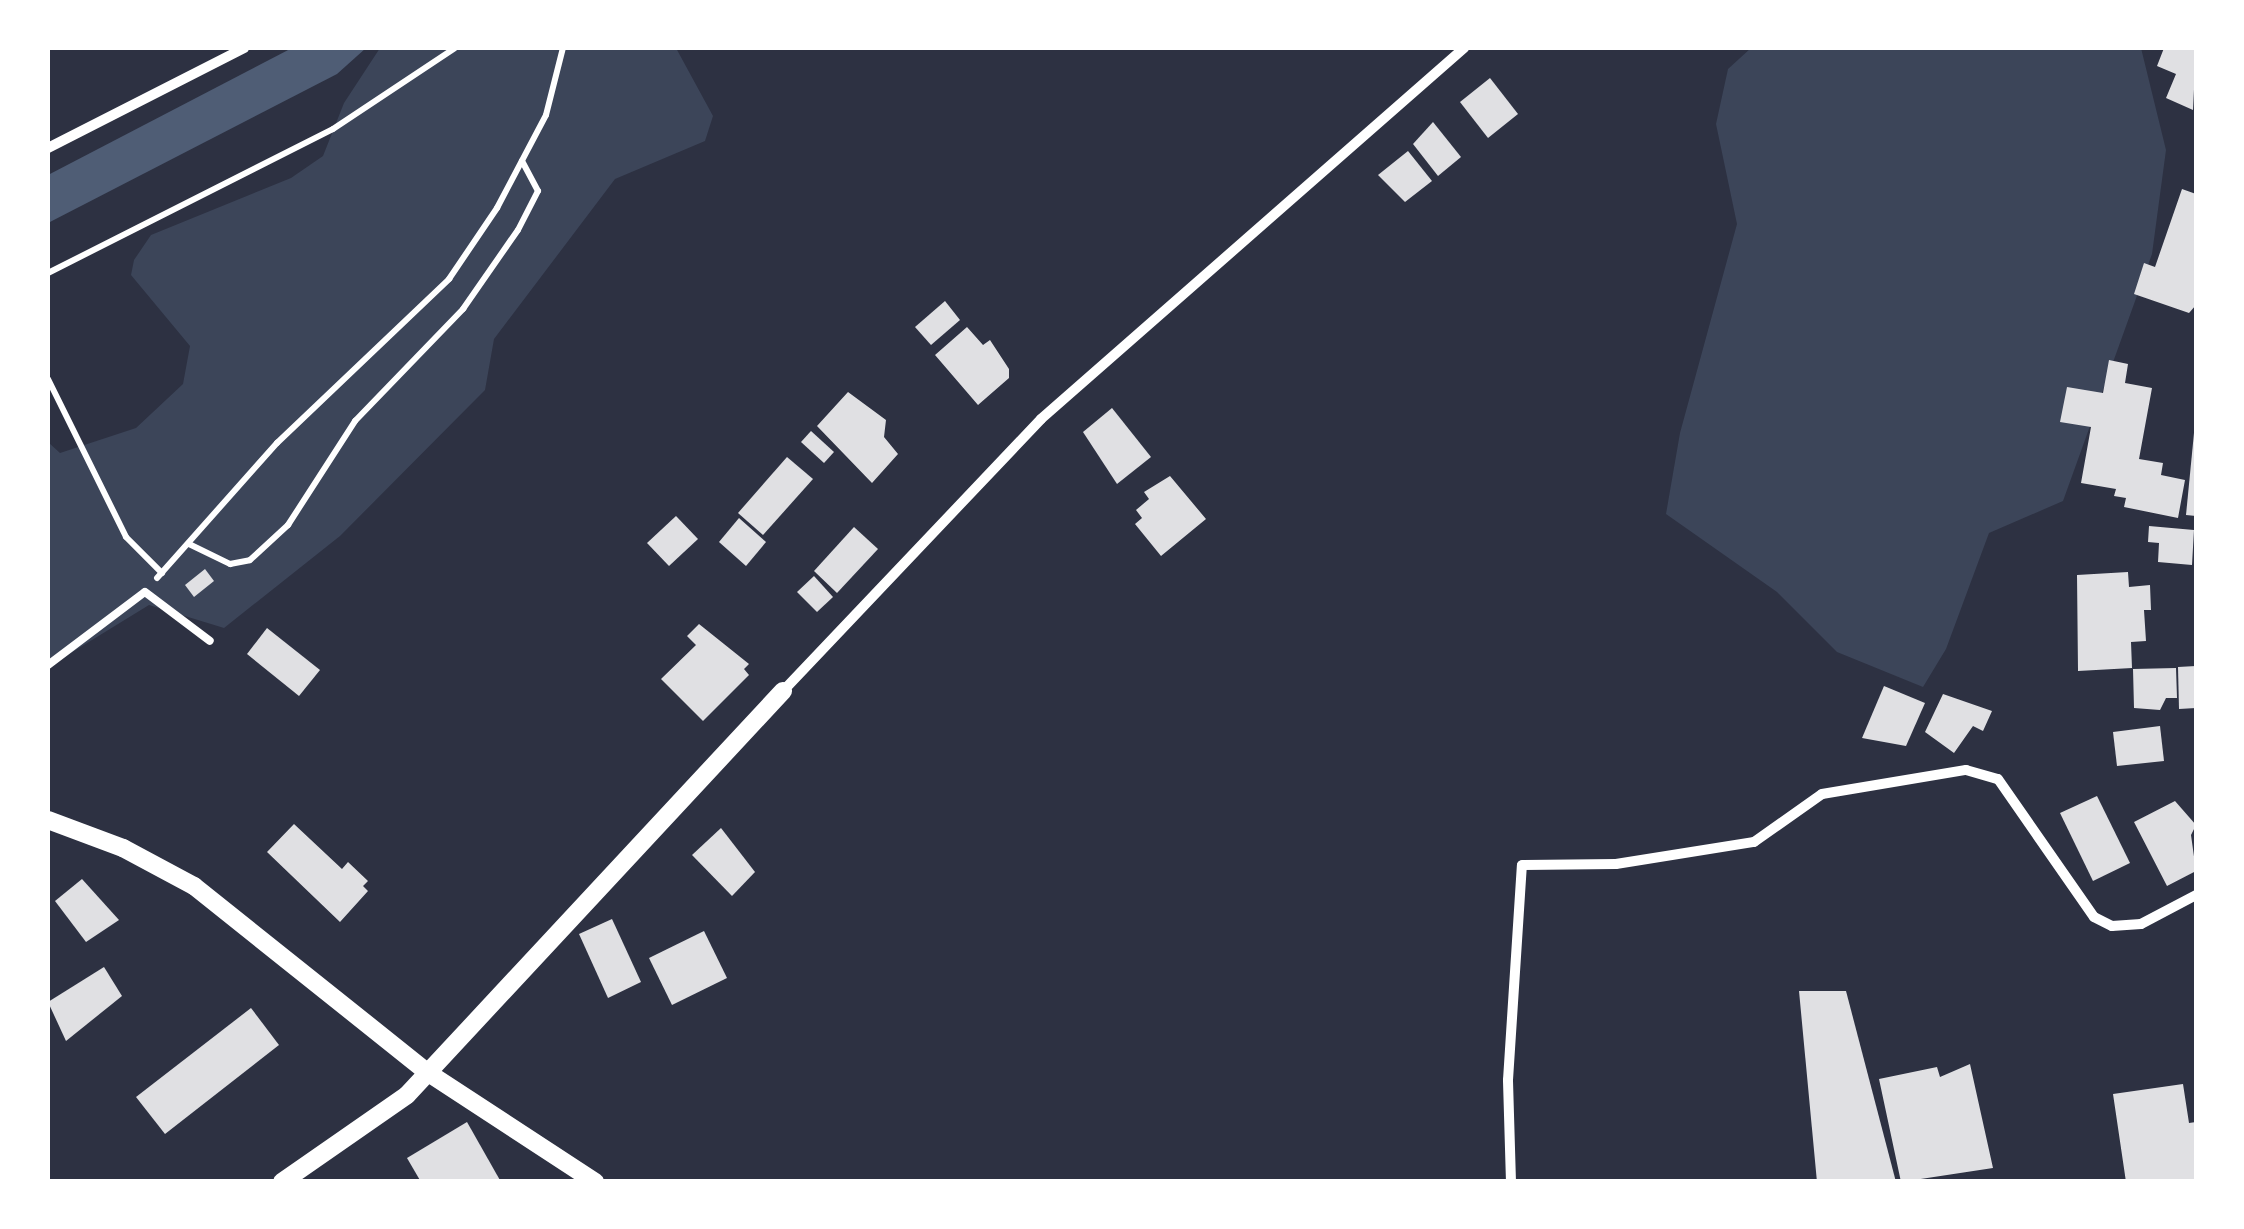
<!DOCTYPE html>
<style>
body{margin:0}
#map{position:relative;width:2244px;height:1229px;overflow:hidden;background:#2d3142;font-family:"Archivo Narrow",sans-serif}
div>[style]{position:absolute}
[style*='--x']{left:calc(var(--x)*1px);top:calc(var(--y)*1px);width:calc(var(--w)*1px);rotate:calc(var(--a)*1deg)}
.green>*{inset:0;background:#3c4559}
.water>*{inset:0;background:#4f5d75}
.building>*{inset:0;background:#e0e0e3}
.path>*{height:6px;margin:-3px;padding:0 3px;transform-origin:3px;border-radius:3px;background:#fff}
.service>*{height:8px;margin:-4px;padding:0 4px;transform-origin:4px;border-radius:4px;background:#fff}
.minor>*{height:10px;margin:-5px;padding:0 5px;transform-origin:5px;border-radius:5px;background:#fff}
.tertiary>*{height:18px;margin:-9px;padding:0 9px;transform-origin:9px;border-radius:9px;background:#fff}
span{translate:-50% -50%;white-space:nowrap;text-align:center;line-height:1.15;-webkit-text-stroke:8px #fff;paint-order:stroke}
.frame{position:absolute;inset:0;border:50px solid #fff;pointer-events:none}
</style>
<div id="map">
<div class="green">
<div style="clip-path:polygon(380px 48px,676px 48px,713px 116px,705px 141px,615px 179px,494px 339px,485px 390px,340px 536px,224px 628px,149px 605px,48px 667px,48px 442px,60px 453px,136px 428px,183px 384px,190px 346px,131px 275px,134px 260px,151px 235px,291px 178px,323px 156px,344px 103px)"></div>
<div style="clip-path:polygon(1751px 48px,2141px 48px,2166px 150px,2152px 254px,2063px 501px,1989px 533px,1946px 649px,1923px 687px,1837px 652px,1777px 592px,1666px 514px,1680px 433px,1737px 224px,1716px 124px,1728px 69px)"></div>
</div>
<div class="water">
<div style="clip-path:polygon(292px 48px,366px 48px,337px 74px,48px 223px,48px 175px)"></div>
</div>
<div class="building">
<div style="clip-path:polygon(2164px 48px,2196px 48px,2193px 110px,2166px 98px,2176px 74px,2157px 66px)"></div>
<div style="clip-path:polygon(1490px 78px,1518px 114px,1488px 138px,1460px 102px)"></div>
<div style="clip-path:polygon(1433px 122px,1461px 157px,1438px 176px,1413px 144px)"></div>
<div style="clip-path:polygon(1408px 151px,1432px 181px,1405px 202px,1378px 175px)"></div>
<div style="clip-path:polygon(2182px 189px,2196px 194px,2196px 305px,2189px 313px,2134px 294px,2144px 263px,2155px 267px)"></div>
<div style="clip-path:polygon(945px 301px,960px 320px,931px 345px,915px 327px)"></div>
<div style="clip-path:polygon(967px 327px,983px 345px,990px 340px,1009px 369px,1009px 378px,978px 405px,935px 355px)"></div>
<div style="clip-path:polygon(2109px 360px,2128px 364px,2125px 383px,2152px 388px,2139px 459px,2163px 463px,2161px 475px,2185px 480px,2178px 518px,2124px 507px,2126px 498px,2114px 496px,2116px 489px,2081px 483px,2091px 427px,2060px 422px,2067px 387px,2103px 393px)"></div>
<div style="clip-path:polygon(848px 392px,886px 420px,884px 437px,898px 454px,872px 483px,817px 426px)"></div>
<div style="clip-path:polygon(1112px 408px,1151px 457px,1117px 484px,1083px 432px)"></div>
<div style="clip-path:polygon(811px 431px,834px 452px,824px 463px,801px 442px)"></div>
<div style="clip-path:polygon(2194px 433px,2196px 433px,2196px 516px,2186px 515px)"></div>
<div style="clip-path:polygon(787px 457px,813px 479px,763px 535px,738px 513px)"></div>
<div style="clip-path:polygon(1170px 476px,1206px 519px,1161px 556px,1135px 524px,1142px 518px,1136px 510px,1149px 499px,1144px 492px)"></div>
<div style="clip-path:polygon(676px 516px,698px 539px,669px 566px,647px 543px)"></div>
<div style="clip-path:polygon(739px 518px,766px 542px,746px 566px,719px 542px)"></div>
<div style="clip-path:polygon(2149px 526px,2194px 530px,2192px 565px,2158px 562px,2159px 543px,2148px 542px)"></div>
<div style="clip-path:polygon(854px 527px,878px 549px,837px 593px,814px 571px)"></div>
<div style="clip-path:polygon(205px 569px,214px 581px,194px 597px,185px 585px)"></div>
<div style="clip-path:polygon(2128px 572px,2129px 587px,2150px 585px,2151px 610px,2144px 610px,2146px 641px,2131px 642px,2132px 668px,2078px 671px,2077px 575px)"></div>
<div style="clip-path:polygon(814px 576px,833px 597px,817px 612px,797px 592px)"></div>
<div style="clip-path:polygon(699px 624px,749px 664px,744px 669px,749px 675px,703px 721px,661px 679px,696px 645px,687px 636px)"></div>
<div style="clip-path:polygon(267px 628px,320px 670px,299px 696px,247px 654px)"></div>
<div style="clip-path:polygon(2196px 666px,2196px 708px,2179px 709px,2178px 667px)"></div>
<div style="clip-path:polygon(2176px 668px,2177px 698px,2166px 698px,2160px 710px,2134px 708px,2133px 669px)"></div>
<div style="clip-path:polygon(1884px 686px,1925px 703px,1906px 746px,1862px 738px)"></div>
<div style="clip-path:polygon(1943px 694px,1992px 711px,1983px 731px,1973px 726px,1954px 753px,1925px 732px)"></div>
<div style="clip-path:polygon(2160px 726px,2164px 761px,2117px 766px,2113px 732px)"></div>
<div style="clip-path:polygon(2097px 796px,2130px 863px,2093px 881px,2060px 813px)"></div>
<div style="clip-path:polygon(2175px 801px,2196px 825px,2191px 835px,2196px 871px,2167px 886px,2134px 822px)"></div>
<div style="clip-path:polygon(294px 824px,342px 869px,348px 862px,368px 881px,363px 886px,368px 891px,340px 922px,267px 852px)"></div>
<div style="clip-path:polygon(721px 828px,755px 872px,732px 896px,692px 855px)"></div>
<div style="clip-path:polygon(82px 879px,119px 920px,86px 942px,55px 901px)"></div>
<div style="clip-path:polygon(612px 919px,641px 982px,608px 998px,579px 934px)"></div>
<div style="clip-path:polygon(704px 931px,727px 978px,672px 1005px,649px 958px)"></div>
<div style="clip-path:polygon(104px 967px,122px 996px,66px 1041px,48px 1002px)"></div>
<div style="clip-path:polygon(1799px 991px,1846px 991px,1896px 1182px,1817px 1182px)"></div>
<div style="clip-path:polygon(251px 1008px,279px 1045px,165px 1134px,136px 1097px)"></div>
<div style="clip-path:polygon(1970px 1064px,1993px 1168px,1901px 1182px,1879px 1079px,1937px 1067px,1940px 1077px)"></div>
<div style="clip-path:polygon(2183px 1084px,2189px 1123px,2196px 1122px,2196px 1182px,2126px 1182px,2113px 1094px)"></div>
<div style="clip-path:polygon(467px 1122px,501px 1182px,421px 1182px,407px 1158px)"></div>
</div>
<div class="path">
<div style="--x:48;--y:273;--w:319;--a:-26.8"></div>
<div style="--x:333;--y:129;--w:146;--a:-33.6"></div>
<div style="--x:48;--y:379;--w:176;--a:63.7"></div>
<div style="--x:126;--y:537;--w:51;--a:45"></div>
<div style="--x:189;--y:544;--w:46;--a:26"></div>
<div style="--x:230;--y:564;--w:20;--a:-11"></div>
<div style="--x:250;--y:560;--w:52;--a:-42.6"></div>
<div style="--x:288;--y:525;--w:124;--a:-57.2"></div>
<div style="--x:355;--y:421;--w:156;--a:-46"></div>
<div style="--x:463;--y:309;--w:96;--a:-55.2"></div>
<div style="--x:518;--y:230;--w:44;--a:-62.9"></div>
<div style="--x:538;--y:191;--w:34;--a:-118"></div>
<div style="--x:157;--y:578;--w:181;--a:-48.4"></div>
<div style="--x:277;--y:443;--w:238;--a:-43.6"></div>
<div style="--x:449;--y:279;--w:86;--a:-55.9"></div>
<div style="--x:497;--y:208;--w:105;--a:-62.2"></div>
<div style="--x:546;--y:115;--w:69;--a:-75.8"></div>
</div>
<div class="service">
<div style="--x:48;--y:665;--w:121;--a:-37"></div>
<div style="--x:145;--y:592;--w:81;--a:37"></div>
</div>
<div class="minor">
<div style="--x:48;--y:148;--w:220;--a:-27"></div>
<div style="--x:783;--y:691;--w:375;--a:-46.5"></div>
<div style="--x:1041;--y:419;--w:563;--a:-41.25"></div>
<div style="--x:1511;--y:1182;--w:102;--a:-91.7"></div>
<div style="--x:1508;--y:1080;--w:215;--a:-86.3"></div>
<div style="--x:1522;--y:865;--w:94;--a:-0.6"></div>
<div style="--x:1616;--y:864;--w:140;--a:-9.1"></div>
<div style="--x:1754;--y:842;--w:83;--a:-35.2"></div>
<div style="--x:1822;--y:794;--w:146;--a:-9.5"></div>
<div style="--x:1966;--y:770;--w:33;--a:16"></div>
<div style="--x:1998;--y:779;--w:168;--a:55.2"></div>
<div style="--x:2094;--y:917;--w:20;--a:27"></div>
<div style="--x:2112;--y:926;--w:29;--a:-4"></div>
<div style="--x:2141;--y:924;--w:62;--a:-27.8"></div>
</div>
<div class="tertiary">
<div style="--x:48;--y:820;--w:80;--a:20.5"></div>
<div style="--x:123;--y:848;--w:81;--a:28.2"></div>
<div style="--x:194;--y:886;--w:298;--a:38.6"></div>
<div style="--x:427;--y:1072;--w:201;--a:33.2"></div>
<div style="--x:282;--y:1182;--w:152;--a:-34.8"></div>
<div style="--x:407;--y:1095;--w:552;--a:-47.06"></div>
</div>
<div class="frame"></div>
</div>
